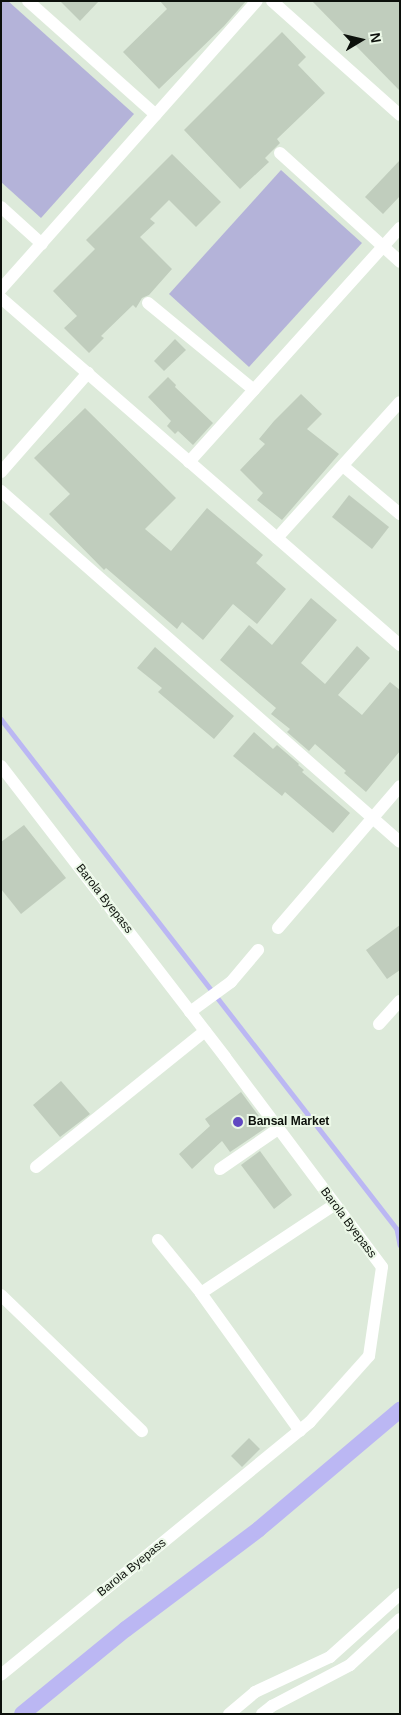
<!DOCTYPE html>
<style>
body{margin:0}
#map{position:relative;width:401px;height:1715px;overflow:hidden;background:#ddeada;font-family:Helvetica,sans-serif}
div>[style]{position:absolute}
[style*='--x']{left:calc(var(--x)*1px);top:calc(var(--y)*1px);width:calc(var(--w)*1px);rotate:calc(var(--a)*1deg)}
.green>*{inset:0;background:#b4b3d9}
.stream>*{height:4.5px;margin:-2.25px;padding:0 2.25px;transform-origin:2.25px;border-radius:2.25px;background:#bbb7f3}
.canal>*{height:16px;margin:-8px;padding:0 8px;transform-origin:8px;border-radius:8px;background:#bbb7f3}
.building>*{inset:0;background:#c0cdbd}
.street>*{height:12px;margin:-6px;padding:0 6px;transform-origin:6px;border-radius:6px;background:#fff}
.dots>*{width:14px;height:14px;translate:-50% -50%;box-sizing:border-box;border:2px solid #ebf8e7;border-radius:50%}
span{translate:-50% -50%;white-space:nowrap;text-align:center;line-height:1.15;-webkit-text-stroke:4px #ebf8e7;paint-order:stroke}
.street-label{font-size:12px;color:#0c100b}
.poi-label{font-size:12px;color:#0c100b;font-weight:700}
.left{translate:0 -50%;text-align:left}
.frame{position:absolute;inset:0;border:2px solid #0c100b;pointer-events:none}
.north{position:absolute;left:336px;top:15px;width:50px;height:50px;-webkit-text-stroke:4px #ebf8e7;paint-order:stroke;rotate:81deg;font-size:14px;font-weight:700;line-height:20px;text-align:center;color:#0c100b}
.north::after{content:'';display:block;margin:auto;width:18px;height:22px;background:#0c100b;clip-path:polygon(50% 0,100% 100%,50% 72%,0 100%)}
</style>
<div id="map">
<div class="green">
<div style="clip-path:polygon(1px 1px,8px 1px,134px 114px,41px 218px,1px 182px)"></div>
<div style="clip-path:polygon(281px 170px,362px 243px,249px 367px,169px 294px)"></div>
</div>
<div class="stream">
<div style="--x:1;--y:719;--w:646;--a:52.17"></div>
<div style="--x:397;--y:1229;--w:16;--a:79"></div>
</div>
<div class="canal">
<div style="--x:22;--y:1714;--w:134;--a:-39.3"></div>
<div style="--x:126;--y:1629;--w:166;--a:-36.9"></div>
<div style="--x:259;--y:1529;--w:185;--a:-40.2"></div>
</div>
<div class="building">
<div style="clip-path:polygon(60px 1px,99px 1px,80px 21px)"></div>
<div style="clip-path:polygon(160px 1px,246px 1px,224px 26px,159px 89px,123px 52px,167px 9px)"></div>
<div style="clip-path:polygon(312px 1px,400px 1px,400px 91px)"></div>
<div style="clip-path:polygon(282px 32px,306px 57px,298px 65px,325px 93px,277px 139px,280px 143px,265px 158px,269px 162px,240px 189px,184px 130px)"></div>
<div style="clip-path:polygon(172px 154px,221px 202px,196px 227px,169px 200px,150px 219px,155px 223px,140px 237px,172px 269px,149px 295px,142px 298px,136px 308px,133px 305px,101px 336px,104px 338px,89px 353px,64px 328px,77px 316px,53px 291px,95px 249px,86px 240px)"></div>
<div style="clip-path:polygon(400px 160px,400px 196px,383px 214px,365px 197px)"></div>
<div style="clip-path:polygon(175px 339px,186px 350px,164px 371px,154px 361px)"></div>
<div style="clip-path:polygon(168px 377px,176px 385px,175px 387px,213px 423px,193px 445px,178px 431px,175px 434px,167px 426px,171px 421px,148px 397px)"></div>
<div style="clip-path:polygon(301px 394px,322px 414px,307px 429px,339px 454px,282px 520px,257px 500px,263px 493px,240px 470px,265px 444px,259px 439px,274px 421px)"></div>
<div style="clip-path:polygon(85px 408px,176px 498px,145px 529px,171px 551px,207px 508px,263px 555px,256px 563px,286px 589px,257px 624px,233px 604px,203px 640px,182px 622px,177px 629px,106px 568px,104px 570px,49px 514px,70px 494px,34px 458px)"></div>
<div style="clip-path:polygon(349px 495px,389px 527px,372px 549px,332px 517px)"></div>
<div style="clip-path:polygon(311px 598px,337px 620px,301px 663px,325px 684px,357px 646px,370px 658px,338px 695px,362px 715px,390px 682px,400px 690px,400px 751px,366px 792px,344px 773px,346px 771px,315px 744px,309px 751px,287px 732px,290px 729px,271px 714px,276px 708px,220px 660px,249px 625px,272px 645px)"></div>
<div style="clip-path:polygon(155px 647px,234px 716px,214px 739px,158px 692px,162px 688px,137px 668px)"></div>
<div style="clip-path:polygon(254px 732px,273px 749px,277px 745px,299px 764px,298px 765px,304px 770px,302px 772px,350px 813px,333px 833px,285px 792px,282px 796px,233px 756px)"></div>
<div style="clip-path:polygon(24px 825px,66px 878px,21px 914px,1px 889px,1px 842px)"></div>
<div style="clip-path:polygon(400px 925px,400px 970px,387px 979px,366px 950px)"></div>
<div style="clip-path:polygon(61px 1081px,90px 1114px,60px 1137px,33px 1105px)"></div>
<div style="clip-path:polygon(241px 1092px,267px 1127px,230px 1152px,222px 1141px,192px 1169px,179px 1154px,210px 1126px,205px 1119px)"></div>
<div style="clip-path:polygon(260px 1151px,292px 1195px,274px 1209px,241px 1165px)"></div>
<div style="clip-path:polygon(249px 1438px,260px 1449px,242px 1467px,231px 1456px)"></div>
</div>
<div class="street">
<div style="--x:28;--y:1;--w:171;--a:41.7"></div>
<div style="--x:272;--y:1;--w:171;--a:41.7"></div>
<div style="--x:280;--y:153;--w:162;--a:42.2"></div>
<div style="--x:1;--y:207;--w:55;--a:42.1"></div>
<div style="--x:1;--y:289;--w:385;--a:-48.4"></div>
<div style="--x:1;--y:298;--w:529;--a:41.01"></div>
<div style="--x:148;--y:303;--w:137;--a:39.4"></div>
<div style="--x:189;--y:462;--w:315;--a:-48"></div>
<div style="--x:343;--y:466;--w:75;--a:40.1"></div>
<div style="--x:1;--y:472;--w:132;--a:-48.7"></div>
<div style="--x:1;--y:491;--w:531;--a:41.34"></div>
<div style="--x:277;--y:538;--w:183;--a:-47.9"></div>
<div style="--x:1;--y:766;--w:367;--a:52.4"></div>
<div style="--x:225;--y:1057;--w:262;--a:53.2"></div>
<div style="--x:382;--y:1267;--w:90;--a:98.3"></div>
<div style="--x:369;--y:1356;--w:89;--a:131.8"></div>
<div style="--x:310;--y:1422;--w:399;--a:140.7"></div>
<div style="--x:278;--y:928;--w:187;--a:-49.3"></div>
<div style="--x:190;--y:1012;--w:51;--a:-36.2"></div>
<div style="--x:231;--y:982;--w:42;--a:-49.8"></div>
<div style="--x:379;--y:1024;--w:31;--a:-48"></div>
<div style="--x:36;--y:1167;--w:217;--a:-38.8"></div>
<div style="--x:220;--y:1169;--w:70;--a:-34.6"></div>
<div style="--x:158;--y:1240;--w:68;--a:50.9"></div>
<div style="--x:1;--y:1295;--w:196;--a:44"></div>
<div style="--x:300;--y:1431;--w:170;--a:-125.7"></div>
<div style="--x:201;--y:1293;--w:159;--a:-33.5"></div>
<div style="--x:229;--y:1714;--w:34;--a:-40"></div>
<div style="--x:255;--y:1692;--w:83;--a:-25"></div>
<div style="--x:330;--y:1657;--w:94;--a:-42"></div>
<div style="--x:262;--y:1714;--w:13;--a:-39"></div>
<div style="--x:272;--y:1706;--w:88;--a:-27.7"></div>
<div style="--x:350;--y:1665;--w:68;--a:-42.6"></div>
</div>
<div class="dots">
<div style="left:238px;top:1122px;background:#6148c1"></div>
</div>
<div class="street-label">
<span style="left:104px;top:899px;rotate:52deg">Barola Byepass</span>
<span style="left:348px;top:1223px;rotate:53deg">Barola Byepass</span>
<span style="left:132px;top:1568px;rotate:-39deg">Barola Byepass</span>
</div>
<div class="poi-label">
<span class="left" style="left:248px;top:1122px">Bansal Market</span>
</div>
<div class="frame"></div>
<div class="north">N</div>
</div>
